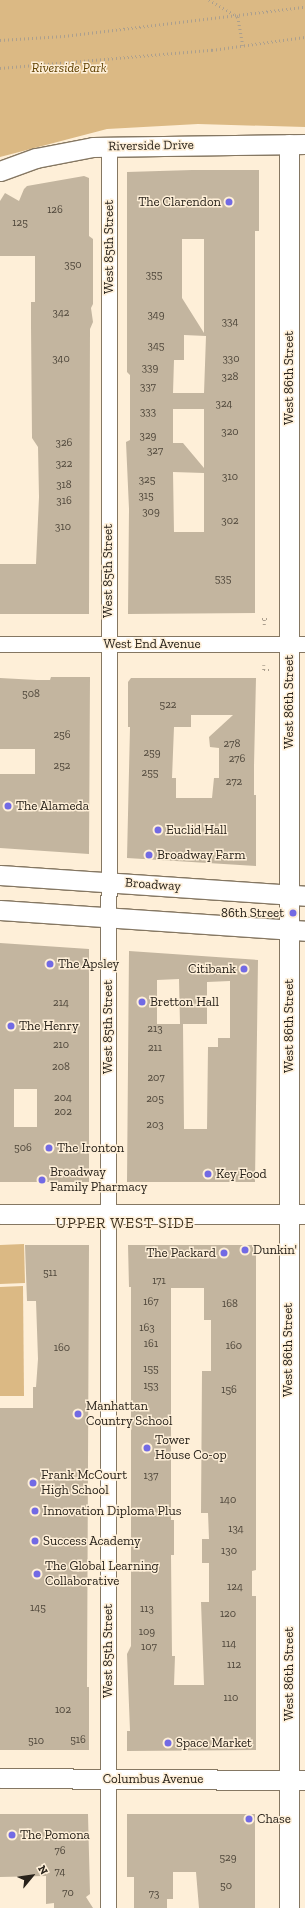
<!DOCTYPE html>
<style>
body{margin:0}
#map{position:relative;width:305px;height:1908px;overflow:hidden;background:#feefd8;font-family:"Zilla Slab",serif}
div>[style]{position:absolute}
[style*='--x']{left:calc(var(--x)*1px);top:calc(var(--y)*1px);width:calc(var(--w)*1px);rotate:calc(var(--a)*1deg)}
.green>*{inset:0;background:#dbb984}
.building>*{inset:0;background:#c3b59f}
.path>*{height:2.5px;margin-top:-1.25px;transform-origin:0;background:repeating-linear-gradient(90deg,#ab9f8e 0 1px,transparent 0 4px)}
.roads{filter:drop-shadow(1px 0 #857762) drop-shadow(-1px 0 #857762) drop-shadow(0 1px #857762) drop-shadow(0 -1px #857762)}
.minor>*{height:15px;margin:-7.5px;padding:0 7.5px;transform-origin:7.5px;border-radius:7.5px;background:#fff}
.major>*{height:19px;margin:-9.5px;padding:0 9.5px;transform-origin:9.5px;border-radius:9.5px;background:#fff}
.dots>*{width:11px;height:11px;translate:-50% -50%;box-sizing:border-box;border:2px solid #feefd8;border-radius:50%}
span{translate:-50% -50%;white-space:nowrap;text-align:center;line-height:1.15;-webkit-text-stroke:3px #feefd8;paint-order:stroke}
.number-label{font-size:11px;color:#4f473b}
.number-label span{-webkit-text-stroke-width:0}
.park-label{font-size:13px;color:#604100;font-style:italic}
.street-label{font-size:13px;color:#28221a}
.poi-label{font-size:13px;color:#28221a}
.right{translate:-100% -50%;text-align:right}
.left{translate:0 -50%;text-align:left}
.quarter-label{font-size:15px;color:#3e3220;letter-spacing:1px}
.north{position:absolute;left:12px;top:1856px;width:40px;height:40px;-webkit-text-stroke:3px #feefd8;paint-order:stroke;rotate:61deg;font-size:11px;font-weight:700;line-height:16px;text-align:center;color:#28221a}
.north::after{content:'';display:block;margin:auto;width:14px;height:18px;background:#28221a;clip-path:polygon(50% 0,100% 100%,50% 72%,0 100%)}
</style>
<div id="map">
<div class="green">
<div style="clip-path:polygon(0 0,305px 0,305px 127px,198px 124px,107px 129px,0 157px)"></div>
<div style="clip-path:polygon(24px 1244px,25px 1283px,0 1284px,0 1245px)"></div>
<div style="clip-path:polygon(23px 1286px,24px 1396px,0 1396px,0 1287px)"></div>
</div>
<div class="building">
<div style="clip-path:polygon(evenodd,192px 170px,259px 170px,259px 231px,255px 231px,255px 613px,128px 614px,129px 509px,126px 442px,130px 440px,130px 375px,127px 372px,127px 172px,192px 170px,182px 239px,204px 239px,204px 333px,182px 298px,182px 239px,192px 170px,184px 335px,206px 336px,204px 393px,173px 393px,174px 360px,184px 360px,184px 335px,192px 170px,173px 409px,204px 409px,204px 468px,183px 443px,173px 443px,173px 409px,192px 170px,173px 472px,204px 473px,204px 532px,174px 532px,173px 472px)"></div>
<div style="clip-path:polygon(84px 176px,89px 178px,89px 236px,93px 239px,93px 304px,91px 308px,93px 322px,90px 329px,89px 614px,0 614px,0 564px,36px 564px,39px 497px,38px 447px,32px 438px,31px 326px,31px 302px,35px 302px,35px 256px,0 256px,0 201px,5px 193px,19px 201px,24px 189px,27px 186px)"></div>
<div style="clip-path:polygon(51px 677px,90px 677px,89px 854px,0 848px,0 774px,35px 774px,35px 749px,0 749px,0 678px,37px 680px,50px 680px)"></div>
<div style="clip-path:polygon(evenodd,131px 678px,256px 678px,254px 766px,254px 795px,256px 795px,256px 866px,127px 858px,130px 727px,128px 727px,128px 682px,131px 678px,191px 715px,233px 715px,209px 737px,210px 747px,219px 748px,219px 778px,214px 778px,212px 798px,176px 798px,176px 778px,172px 778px,174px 727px,191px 727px,191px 715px)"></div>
<div style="clip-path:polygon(evenodd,0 943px,89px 949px,89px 1182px,0 1182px,0 943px,14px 1089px,37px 1089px,37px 1127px,14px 1127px,14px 1089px)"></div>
<div style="clip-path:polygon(evenodd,129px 951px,258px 960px,255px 1182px,127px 1182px,129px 951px,179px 979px,180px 1024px,157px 1024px,157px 980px,179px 979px,129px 951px,230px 981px,230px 1038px,218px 1038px,218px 1047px,208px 1047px,207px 1129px,184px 1129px,183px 1024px,207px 1024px,207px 982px,230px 981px)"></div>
<div style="clip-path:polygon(25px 1245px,89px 1245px,87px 1687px,89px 1687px,89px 1750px,0 1750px,0 1408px,33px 1408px,33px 1387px,36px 1387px,38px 1359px,36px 1301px,27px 1301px)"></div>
<div style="clip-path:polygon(evenodd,128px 1245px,256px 1245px,256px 1570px,252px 1571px,252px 1596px,256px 1596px,256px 1750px,127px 1751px,127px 1731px,130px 1731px,127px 1654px,131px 1646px,131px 1287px,129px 1287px,128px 1245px,171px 1288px,204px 1288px,204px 1320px,211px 1320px,211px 1371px,202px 1371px,201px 1513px,208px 1513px,209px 1539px,202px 1539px,202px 1563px,209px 1563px,209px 1602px,201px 1602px,204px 1685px,174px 1685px,175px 1656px,172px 1656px,171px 1555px,174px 1555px,174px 1520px,171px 1520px,171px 1288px)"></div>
<div style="clip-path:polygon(0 1814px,88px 1814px,90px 1894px,86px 1897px,93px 1908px,54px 1908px,54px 1903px,46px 1904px,46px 1876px,0 1877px)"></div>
<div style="clip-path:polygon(127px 1814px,255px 1814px,255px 1908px,199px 1908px,196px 1872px,173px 1872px,173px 1899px,167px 1899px,167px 1908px,134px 1908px,134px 1877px,127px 1877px)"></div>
</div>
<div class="path">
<div style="--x:209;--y:0;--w:34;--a:30"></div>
<div style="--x:238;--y:17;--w:29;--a:80"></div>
<div style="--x:0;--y:40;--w:64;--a:-3.6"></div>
<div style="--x:64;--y:36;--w:243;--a:-6.9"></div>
<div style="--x:0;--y:68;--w:213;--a:-4.9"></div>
<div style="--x:212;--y:50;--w:94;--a:-8"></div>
<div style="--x:262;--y:619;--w:8;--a:0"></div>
<div style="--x:264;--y:625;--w:6;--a:-90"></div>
<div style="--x:264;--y:665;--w:5;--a:90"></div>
<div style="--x:264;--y:670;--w:5;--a:0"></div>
</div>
<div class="roads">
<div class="minor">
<div style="--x:0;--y:644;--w:305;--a:0"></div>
<div style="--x:108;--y:1908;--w:1762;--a:-89.97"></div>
</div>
<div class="major">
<div style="--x:0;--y:171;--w:38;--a:-20"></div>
<div style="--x:36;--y:158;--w:58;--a:-10.9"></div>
<div style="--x:93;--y:147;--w:212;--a:-0.8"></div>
<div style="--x:0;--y:875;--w:306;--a:3.9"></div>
<div style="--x:0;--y:910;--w:306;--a:3.9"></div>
<div style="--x:0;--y:1214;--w:305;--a:0"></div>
<div style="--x:0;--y:1778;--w:305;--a:0.4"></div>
<div style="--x:289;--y:1908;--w:1764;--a:-90"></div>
</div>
</div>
<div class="dots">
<div style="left:229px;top:202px;background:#726ae4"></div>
<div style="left:8px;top:806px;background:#726ae4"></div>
<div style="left:158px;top:830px;background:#726ae4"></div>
<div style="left:149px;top:855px;background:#726ae4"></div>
<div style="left:293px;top:913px;background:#726ae4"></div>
<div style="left:50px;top:964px;background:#726ae4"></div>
<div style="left:244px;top:969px;background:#726ae4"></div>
<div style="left:142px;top:1002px;background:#726ae4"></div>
<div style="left:11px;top:1026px;background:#726ae4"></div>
<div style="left:49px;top:1148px;background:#726ae4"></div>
<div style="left:208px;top:1174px;background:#726ae4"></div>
<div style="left:42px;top:1180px;background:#726ae4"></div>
<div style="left:245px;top:1250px;background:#726ae4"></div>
<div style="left:224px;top:1253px;background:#726ae4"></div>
<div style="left:78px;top:1414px;background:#726ae4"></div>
<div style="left:147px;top:1448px;background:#726ae4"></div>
<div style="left:33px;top:1483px;background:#726ae4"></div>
<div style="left:35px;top:1511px;background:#726ae4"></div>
<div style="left:35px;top:1541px;background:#726ae4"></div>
<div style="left:37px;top:1574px;background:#726ae4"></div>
<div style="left:168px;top:1743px;background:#726ae4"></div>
<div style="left:249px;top:1819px;background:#726ae4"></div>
<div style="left:12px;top:1835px;background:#726ae4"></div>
</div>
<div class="number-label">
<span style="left:55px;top:210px">126</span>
<span style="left:20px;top:223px">125</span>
<span style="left:73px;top:265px">350</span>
<span style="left:154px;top:275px">355</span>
<span style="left:61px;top:313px">342</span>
<span style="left:156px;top:315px">349</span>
<span style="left:230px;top:322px">334</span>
<span style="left:156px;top:346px">345</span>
<span style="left:61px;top:359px">340</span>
<span style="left:231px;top:359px">330</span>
<span style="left:150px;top:368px">339</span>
<span style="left:230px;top:377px">328</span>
<span style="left:148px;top:387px">337</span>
<span style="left:224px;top:404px">324</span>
<span style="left:148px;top:412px">333</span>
<span style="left:230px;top:432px">320</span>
<span style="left:148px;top:436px">329</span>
<span style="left:64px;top:443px">326</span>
<span style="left:155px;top:451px">327</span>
<span style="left:64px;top:464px">322</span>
<span style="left:230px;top:477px">310</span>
<span style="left:147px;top:480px">325</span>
<span style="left:64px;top:485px">318</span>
<span style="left:146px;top:496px">315</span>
<span style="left:64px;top:501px">316</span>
<span style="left:151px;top:512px">309</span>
<span style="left:230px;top:521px">302</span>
<span style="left:63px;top:527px">310</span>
<span style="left:223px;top:579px">535</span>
<span style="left:31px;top:694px">508</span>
<span style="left:168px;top:705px">522</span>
<span style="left:62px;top:735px">256</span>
<span style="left:232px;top:744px">278</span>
<span style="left:152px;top:753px">259</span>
<span style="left:237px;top:759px">276</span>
<span style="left:62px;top:766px">252</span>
<span style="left:150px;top:773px">255</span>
<span style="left:234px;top:782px">272</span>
<span style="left:61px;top:1003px">214</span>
<span style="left:155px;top:1029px">213</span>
<span style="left:61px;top:1045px">210</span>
<span style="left:155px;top:1048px">211</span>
<span style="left:61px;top:1067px">208</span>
<span style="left:156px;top:1078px">207</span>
<span style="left:63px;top:1098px">204</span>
<span style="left:155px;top:1099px">205</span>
<span style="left:63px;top:1112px">202</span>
<span style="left:155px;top:1125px">203</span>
<span style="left:23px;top:1148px">506</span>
<span style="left:50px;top:1273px">511</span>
<span style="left:159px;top:1281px">171</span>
<span style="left:151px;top:1302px">167</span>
<span style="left:230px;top:1304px">168</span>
<span style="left:147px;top:1328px">163</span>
<span style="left:151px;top:1344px">161</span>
<span style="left:234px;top:1346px">160</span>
<span style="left:62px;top:1348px">160</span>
<span style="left:151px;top:1369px">155</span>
<span style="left:151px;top:1386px">153</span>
<span style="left:229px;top:1390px">156</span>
<span style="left:151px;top:1476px">137</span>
<span style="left:228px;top:1500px">140</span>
<span style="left:236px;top:1529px">134</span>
<span style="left:229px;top:1551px">130</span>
<span style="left:235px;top:1587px">124</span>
<span style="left:38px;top:1608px">145</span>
<span style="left:147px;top:1609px">113</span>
<span style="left:228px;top:1614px">120</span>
<span style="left:147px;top:1632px">109</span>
<span style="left:229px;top:1644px">114</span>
<span style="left:149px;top:1647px">107</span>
<span style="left:234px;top:1665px">112</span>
<span style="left:231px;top:1698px">110</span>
<span style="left:63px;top:1710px">102</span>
<span style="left:78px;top:1740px">516</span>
<span style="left:36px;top:1741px">510</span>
<span style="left:60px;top:1851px">76</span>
<span style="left:228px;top:1858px">529</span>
<span style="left:60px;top:1872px">74</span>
<span style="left:226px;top:1886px">50</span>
<span style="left:68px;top:1893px">70</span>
<span style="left:154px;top:1894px">73</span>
</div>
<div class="park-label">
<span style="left:69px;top:68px">Riverside Park</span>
</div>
<div class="street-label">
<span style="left:151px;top:146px;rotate:-1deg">Riverside Drive</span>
<span style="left:109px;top:247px;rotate:-90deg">West 85th Street</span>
<span style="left:289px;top:378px;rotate:-90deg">West 86th Street</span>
<span style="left:108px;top:571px;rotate:-90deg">West 85th Street</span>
<span style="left:152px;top:644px">West End Avenue</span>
<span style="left:289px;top:702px;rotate:-90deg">West 86th Street</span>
<span style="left:153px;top:885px;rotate:4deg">Broadway</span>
<span style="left:289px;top:1026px;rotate:-90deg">West 86th Street</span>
<span style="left:108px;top:1027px;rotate:-90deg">West 85th Street</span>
<span style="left:288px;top:1350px;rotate:-90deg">West 86th Street</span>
<span style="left:108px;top:1651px;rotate:-90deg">West 85th Street</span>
<span style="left:289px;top:1674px;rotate:-90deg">West 86th Street</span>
<span style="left:153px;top:1779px">Columbus Avenue</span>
</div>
<div class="poi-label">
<span class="right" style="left:221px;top:202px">The Clarendon</span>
<span class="left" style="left:16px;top:806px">The Alameda</span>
<span class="left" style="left:166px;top:830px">Euclid Hall</span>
<span class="left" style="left:157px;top:855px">Broadway Farm</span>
<span class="right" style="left:284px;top:913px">86th Street</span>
<span class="left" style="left:58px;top:964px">The Apsley</span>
<span class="right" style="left:236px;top:969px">Citibank</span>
<span class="left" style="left:150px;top:1002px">Bretton Hall</span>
<span class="left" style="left:19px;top:1026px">The Henry</span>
<span class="left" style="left:57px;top:1148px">The Ironton</span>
<span class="left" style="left:50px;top:1180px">Broadway<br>Family Pharmacy</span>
<span class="left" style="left:216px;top:1174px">Key Food</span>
<span class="left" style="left:253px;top:1250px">Dunkin'</span>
<span class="right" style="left:216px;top:1253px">The Packard</span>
<span class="left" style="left:86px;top:1414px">Manhattan<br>Country School</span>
<span class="left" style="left:155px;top:1448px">Tower<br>House Co-op</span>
<span class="left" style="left:41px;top:1483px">Frank McCourt<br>High School</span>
<span class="left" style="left:43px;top:1511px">Innovation Diploma Plus</span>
<span class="left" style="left:43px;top:1541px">Success Academy</span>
<span class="left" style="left:45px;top:1574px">The Global Learning<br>Collaborative</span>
<span class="left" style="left:176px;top:1743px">Space Market</span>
<span class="left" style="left:257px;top:1819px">Chase</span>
<span class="left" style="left:20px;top:1835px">The Pomona</span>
</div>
<div class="quarter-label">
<span style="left:125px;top:1224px">UPPER WEST SIDE</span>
</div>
<div class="north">N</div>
</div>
